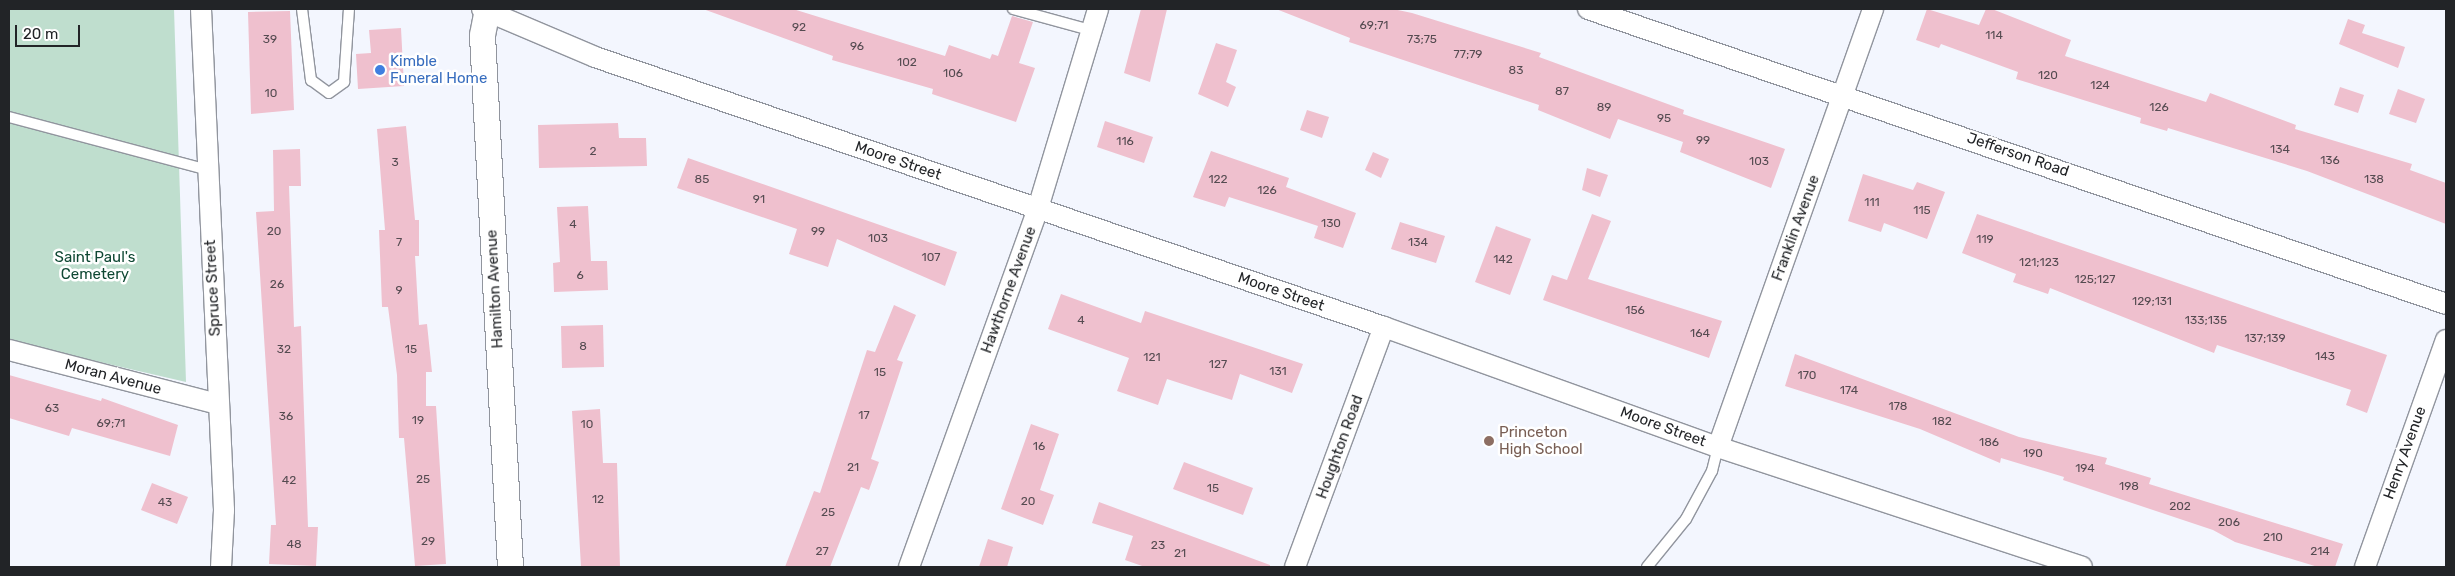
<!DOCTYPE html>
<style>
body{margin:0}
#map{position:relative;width:2455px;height:576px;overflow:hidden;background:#f3f6fe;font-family:Rubik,sans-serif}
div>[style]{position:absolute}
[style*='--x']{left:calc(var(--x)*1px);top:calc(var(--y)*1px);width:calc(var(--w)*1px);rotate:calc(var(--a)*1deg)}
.green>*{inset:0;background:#bfdece}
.building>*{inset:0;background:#efc0ce}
.roads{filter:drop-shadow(1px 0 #91959e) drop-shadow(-1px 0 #91959e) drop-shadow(0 1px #91959e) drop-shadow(0 -1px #91959e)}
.service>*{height:10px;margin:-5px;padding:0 5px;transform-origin:5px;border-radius:5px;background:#fff}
.minor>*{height:20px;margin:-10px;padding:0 10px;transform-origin:10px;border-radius:10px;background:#fff}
.tertiary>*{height:25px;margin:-12.5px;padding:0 12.5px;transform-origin:12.5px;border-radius:12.5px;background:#fff}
.dots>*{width:14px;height:14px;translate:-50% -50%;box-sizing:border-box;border:2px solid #fff;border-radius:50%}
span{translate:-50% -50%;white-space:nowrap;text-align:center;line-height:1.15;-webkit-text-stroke:5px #fff;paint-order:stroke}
.number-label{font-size:12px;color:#554b51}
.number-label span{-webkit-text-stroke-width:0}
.shop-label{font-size:15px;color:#366cbe}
.left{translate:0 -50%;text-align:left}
.street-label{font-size:15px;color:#222427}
.park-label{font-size:15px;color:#0f4833}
.education-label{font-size:15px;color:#785e54}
.frame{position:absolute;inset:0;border:10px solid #222427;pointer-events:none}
.scale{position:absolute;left:15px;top:25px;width:65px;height:22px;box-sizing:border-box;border:2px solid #222427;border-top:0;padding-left:6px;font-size:15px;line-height:18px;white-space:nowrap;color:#222427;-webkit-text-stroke:4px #fff;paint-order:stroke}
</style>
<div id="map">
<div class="green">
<div style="clip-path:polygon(9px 9px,174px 9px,186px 382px,9px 341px)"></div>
</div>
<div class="building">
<div style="clip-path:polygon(703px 9px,793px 9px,945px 56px,949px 45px,990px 59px,992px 54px,998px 56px,1012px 16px,1033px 22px,1019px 63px,1035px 68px,1016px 122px,932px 94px,933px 89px,832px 60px,833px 56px)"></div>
<div style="clip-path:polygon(1141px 9px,1167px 9px,1150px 82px,1124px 73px)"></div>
<div style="clip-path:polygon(1276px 9px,1393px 9px,1412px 13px,1541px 53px,1539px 57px,1684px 110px,1683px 114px,1785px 149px,1771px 188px,1680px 152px,1683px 142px,1618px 119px,1610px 139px,1538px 110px,1539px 105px,1349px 42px,1350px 38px)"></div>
<div style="clip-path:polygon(1927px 9px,1979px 25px,1986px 9px,1992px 9px,2071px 40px,2065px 56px,2206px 102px,2210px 93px,2296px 125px,2295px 129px,2412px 164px,2410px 170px,2446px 183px,2446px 224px,2307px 171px,2168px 128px,2167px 131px,2140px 123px,2141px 118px,2016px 79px,2018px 72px,1941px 44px,1939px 48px,1916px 40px)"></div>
<div style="clip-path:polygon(290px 11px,294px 110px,251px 114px,248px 12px)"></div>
<div style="clip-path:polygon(2348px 19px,2365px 25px,2362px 33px,2405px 47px,2398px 68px,2339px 44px)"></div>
<div style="clip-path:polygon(401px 28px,404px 86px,358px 89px,356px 54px,371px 53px,369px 30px)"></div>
<div style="clip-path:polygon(1216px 43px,1237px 50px,1226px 82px,1236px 87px,1228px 107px,1198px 94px)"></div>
<div style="clip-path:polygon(2340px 87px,2364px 95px,2358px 113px,2334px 105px)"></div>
<div style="clip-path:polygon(2398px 89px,2425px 99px,2416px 123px,2389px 114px)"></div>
<div style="clip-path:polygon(1307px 110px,1329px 117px,1322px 138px,1300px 130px)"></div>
<div style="clip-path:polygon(1105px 121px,1153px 137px,1144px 163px,1097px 147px)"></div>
<div style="clip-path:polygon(618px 123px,619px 138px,646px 138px,647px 166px,539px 168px,538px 125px)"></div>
<div style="clip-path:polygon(406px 126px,415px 220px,419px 220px,419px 256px,415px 256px,419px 325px,427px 324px,432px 372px,426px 372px,426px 406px,436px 406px,446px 564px,415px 566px,404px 438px,399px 438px,397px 375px,388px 307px,382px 307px,379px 230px,385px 230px,377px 129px)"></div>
<div style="clip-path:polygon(300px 149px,301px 186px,289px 186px,294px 327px,301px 326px,308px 527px,318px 527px,316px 566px,269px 564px,271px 525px,276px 525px,256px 212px,274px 211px,273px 150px)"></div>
<div style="clip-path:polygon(1211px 151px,1289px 178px,1286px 187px,1356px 213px,1343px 248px,1314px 238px,1318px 226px,1276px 212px,1229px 197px,1225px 207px,1193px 197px)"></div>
<div style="clip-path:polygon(1373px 152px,1389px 159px,1381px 178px,1365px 170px)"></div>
<div style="clip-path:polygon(688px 158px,957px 252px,945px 286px,837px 239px,828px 267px,789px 254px,797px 229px,677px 188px)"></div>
<div style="clip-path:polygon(1587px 168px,1608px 175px,1600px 197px,1582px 190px)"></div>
<div style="clip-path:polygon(1863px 174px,1913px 190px,1917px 182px,1945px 192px,1927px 239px,1884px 223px,1881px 232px,1848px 221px)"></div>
<div style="clip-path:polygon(588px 206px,591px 261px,607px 261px,608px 290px,554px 292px,553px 263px,560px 262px,557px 207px)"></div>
<div style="clip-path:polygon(1592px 214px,1611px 221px,1588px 279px,1722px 321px,1709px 358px,1543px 300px,1552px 275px,1567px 280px)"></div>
<div style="clip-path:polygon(1977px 214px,2387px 355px,2367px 413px,2346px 405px,2351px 390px,2217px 345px,2214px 353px,2050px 288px,2048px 294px,2013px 282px,2016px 274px,1962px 253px)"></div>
<div style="clip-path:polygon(1400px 222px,1445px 236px,1436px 263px,1391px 249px)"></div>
<div style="clip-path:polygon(1496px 226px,1531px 239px,1510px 295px,1475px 282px)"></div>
<div style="clip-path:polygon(1061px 294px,1141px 323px,1145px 311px,1303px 364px,1292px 393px,1240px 374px,1232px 400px,1167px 379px,1158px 405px,1117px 391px,1129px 358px,1048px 329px)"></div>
<div style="clip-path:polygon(894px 305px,916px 315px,897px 360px,903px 362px,871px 459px,879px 462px,869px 490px,861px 487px,830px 567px,785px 567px,814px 491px,820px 493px,867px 350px,875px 352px)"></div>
<div style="clip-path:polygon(603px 325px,604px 367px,562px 368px,561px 326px)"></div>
<div style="clip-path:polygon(1795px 354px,2019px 437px,2107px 458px,2105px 464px,2151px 478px,2149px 484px,2343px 544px,2335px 567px,2318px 567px,2235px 542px,2213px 530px,2063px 480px,2064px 477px,2001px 458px,2000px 463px,1920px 429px,1785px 386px)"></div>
<div style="clip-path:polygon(9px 375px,101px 401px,102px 398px,178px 425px,170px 456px,72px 428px,69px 436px,9px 418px)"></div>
<div style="clip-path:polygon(600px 409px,603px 463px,617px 463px,620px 567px,581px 567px,572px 411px)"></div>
<div style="clip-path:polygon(1031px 424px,1059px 434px,1040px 490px,1054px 495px,1043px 525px,1001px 509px)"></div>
<div style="clip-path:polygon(1184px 462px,1253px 488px,1243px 515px,1173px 489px)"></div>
<div style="clip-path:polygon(152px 483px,188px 497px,177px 524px,141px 510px)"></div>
<div style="clip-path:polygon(1099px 502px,1270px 565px,1270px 567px,1145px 567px,1125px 560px,1133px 536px,1092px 523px)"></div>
<div style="clip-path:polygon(988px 539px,1013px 547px,1007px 567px,979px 567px)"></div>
</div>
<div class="roads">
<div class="service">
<div style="--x:302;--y:9;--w:72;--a:82.8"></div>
<div style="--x:311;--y:80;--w:22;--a:36"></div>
<div style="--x:329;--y:93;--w:19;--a:-36"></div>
<div style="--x:344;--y:82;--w:73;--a:-86.1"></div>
<div style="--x:1013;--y:9;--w:80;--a:15.3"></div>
<div style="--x:9;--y:117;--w:206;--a:14.9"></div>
<div style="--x:1647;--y:567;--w:62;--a:-50.9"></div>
<div style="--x:1686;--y:519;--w:55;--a:-61.6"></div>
<div style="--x:1712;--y:471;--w:25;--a:-76"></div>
</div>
<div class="minor">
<div style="--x:201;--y:9;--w:502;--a:87.37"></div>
<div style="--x:224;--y:510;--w:57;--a:93"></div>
<div style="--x:482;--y:9;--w:123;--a:23"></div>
<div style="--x:595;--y:57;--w:834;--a:18.89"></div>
<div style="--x:1384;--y:327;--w:355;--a:19.8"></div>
<div style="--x:1718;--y:447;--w:383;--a:18.2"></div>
<div style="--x:1588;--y:9;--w:907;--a:18.97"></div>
<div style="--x:9;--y:350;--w:216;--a:14.5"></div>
<div style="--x:1718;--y:447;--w:465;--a:-70.5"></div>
<div style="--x:909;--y:567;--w:381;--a:-70.2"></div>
<div style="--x:1038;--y:208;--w:208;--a:-73.2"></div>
<div style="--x:1295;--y:567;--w:256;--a:-69.7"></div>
<div style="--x:2365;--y:567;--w:241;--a:-70.4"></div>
</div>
<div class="tertiary">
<div style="--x:487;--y:9;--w:26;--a:101"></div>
<div style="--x:482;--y:35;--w:533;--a:86.99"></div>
</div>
</div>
<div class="dots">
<div style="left:380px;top:70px;background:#3f7fe0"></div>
<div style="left:1489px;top:441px;background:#8d6e63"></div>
</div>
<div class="number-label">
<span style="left:1374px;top:26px">69;71</span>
<span style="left:799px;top:28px">92</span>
<span style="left:1994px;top:36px">114</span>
<span style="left:270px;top:40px">39</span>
<span style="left:1422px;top:40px">73;75</span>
<span style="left:857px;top:47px">96</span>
<span style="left:1468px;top:55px">77;79</span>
<span style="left:907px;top:63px">102</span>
<span style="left:1516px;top:71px">83</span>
<span style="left:953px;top:74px">106</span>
<span style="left:2048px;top:76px">120</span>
<span style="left:2100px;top:86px">124</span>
<span style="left:1562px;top:92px">87</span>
<span style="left:271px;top:94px">10</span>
<span style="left:1604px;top:108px">89</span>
<span style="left:2159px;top:108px">126</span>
<span style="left:1664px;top:119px">95</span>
<span style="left:1703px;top:141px">99</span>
<span style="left:1125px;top:142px">116</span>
<span style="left:2280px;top:150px">134</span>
<span style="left:593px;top:152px">2</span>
<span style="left:2330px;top:161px">136</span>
<span style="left:1759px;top:162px">103</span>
<span style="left:395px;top:163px">3</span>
<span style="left:702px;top:180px">85</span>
<span style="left:1218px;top:180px">122</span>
<span style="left:2374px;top:180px">138</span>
<span style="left:1267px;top:191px">126</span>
<span style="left:759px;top:200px">91</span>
<span style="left:1872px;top:203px">111</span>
<span style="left:1922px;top:211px">115</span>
<span style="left:1331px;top:224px">130</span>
<span style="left:573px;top:225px">4</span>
<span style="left:274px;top:232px">20</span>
<span style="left:818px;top:232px">99</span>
<span style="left:878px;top:239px">103</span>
<span style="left:1985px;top:240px">119</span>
<span style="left:399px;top:243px">7</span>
<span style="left:1418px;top:243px">134</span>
<span style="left:931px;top:258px">107</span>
<span style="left:1503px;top:260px">142</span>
<span style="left:2039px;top:263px">121;123</span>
<span style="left:580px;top:276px">6</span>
<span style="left:2095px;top:280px">125;127</span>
<span style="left:277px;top:285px">26</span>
<span style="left:399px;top:291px">9</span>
<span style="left:2152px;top:302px">129;131</span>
<span style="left:1635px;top:311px">156</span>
<span style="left:1081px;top:321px">4</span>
<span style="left:2206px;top:321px">133;135</span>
<span style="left:1700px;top:334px">164</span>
<span style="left:2265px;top:339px">137;139</span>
<span style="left:583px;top:347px">8</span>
<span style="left:284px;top:350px">32</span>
<span style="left:411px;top:350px">15</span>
<span style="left:2325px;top:357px">143</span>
<span style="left:1152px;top:358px">121</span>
<span style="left:1218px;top:365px">127</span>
<span style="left:1278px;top:372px">131</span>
<span style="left:880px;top:373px">15</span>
<span style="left:1807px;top:376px">170</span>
<span style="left:1849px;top:391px">174</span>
<span style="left:1898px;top:407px">178</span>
<span style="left:52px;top:409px">63</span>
<span style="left:864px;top:416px">17</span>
<span style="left:286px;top:417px">36</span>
<span style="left:418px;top:421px">19</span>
<span style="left:1942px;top:422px">182</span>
<span style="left:111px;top:424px">69;71</span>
<span style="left:587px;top:425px">10</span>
<span style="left:1989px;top:443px">186</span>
<span style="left:1039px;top:447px">16</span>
<span style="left:2033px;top:454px">190</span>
<span style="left:853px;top:468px">21</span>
<span style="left:2085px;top:469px">194</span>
<span style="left:423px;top:480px">25</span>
<span style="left:289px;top:481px">42</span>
<span style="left:2129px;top:487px">198</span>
<span style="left:1213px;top:489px">15</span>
<span style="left:598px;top:500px">12</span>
<span style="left:1028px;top:502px">20</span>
<span style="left:165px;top:503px">43</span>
<span style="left:2180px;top:507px">202</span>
<span style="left:828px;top:513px">25</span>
<span style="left:2229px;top:523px">206</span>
<span style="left:2273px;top:538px">210</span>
<span style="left:428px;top:542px">29</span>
<span style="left:294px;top:545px">48</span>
<span style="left:1158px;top:546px">23</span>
<span style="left:822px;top:552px">27</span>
<span style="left:2320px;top:552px">214</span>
<span style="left:1180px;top:554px">21</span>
</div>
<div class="shop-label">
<span class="left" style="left:390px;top:70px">Kimble<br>Funeral Home</span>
</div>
<div class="street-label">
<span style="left:2018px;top:155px;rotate:19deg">Jefferson Road</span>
<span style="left:898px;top:161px;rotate:19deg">Moore Street</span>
<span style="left:1796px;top:228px;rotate:-70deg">Franklin Avenue</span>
<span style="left:213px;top:288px;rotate:-93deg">Spruce Street</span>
<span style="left:495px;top:289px;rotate:-93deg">Hamilton Avenue</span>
<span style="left:1009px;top:290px;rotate:-70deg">Hawthorne Avenue</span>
<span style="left:1281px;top:292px;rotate:19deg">Moore Street</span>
<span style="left:113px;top:377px;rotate:15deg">Moran Avenue</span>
<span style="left:1663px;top:427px;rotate:20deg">Moore Street</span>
<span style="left:1340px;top:447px;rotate:-70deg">Houghton Road</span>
<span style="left:2405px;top:453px;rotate:-70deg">Henry Avenue</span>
</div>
<div class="park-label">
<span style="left:95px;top:266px">Saint Paul's<br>Cemetery</span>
</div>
<div class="education-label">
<span class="left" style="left:1499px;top:441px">Princeton<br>High School</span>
</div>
<div class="frame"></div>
<div class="scale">20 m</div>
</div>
